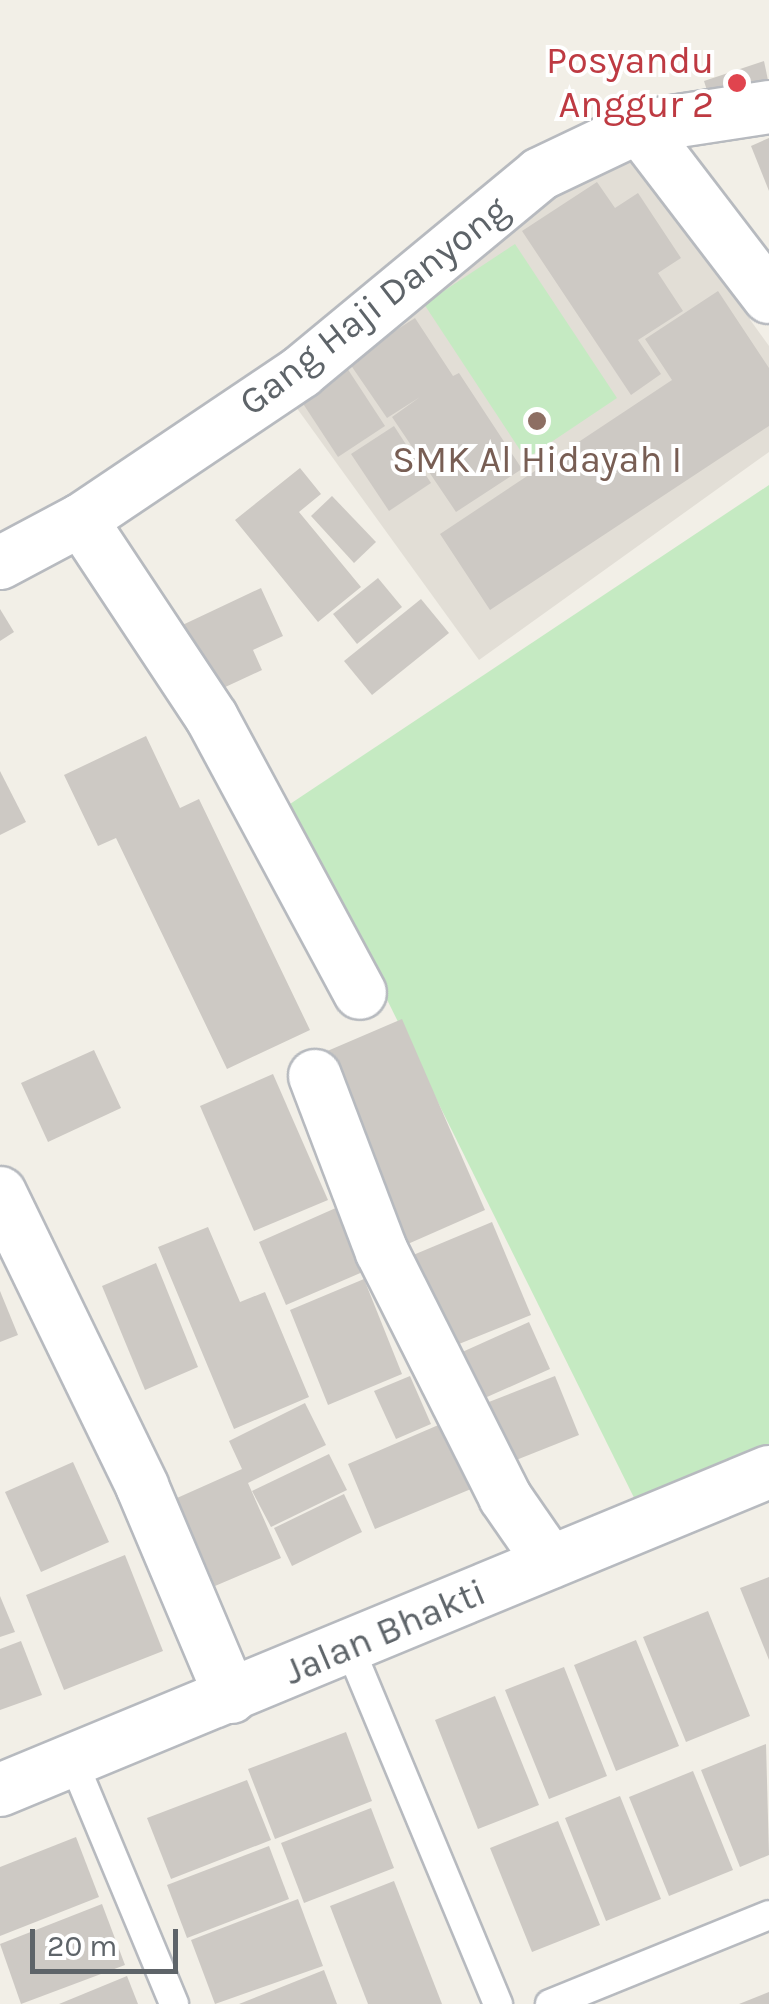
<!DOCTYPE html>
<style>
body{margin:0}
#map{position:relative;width:769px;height:2004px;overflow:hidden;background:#f2efe7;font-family:Karla,sans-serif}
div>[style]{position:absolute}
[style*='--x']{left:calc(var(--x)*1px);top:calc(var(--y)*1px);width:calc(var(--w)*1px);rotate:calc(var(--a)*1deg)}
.education>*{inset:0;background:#e2ded6}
.green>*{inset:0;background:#c5eac2}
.building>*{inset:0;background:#cdc9c4}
.roads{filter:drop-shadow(2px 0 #b7babf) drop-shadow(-2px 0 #b7babf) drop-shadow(0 2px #b7babf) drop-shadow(0 -2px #b7babf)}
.service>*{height:28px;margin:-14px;padding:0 14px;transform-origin:14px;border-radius:14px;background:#fff}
.minor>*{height:52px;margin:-26px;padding:0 26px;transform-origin:26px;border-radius:26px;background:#fff}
.dots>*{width:28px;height:28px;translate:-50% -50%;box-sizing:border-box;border:5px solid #fff;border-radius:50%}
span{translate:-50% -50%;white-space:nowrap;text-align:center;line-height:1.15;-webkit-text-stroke:8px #fff;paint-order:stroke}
.health-label{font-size:38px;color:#be3a42}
.right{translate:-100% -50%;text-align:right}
.street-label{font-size:38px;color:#5e6469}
.education-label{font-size:38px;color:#785e54}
.scale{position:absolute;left:30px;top:1929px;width:148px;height:45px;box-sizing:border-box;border:5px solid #5e6469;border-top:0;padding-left:12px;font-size:30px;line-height:35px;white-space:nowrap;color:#5e6469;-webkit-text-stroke:8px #fff;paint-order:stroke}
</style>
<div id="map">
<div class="education">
<div style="clip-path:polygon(624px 145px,769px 346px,769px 452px,479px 660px,283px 389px)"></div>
</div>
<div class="green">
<div style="clip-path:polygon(515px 244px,617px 398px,526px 459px,424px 304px)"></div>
<div style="clip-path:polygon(769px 485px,769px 1497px,656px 1542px,290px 804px)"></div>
</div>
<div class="building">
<div style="clip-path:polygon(764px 61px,769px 85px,711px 103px,704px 81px)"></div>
<div style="clip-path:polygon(769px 138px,769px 191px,751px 146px)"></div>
<div style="clip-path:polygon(597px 182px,615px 208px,638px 193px,681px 258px,658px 273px,683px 311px,638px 340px,661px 374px,631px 395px,522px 231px)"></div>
<div style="clip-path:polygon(718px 291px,769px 368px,769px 426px,490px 610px,440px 534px,672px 380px,645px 339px)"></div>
<div style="clip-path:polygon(415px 318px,453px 376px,459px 373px,522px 469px,456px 512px,392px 417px,420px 397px,387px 418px,348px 361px)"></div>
<div style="clip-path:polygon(347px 368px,385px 426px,338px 457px,300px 399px)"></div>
<div style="clip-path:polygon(394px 426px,431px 483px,389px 511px,351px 454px)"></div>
<div style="clip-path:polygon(300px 468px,321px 494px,299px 512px,361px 587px,318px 622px,235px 520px)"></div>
<div style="clip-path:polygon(332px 496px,376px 542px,354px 563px,311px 516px)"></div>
<div style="clip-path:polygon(378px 578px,402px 607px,357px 644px,333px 614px)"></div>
<div style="clip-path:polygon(261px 588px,283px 636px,253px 650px,262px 670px,206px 696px,174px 629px)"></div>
<div style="clip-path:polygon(421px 599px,449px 633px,372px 695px,344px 661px)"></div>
<div style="clip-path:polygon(0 609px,14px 632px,0 641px)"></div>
<div style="clip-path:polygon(146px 736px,180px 808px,199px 799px,310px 1030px,227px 1069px,116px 838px,98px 846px,64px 775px)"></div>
<div style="clip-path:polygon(0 771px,26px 822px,0 835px)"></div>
<div style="clip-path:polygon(402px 1019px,485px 1210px,401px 1247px,318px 1055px)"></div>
<div style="clip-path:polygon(94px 1050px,121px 1108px,48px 1142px,21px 1083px)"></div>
<div style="clip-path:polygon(273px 1074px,328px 1200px,254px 1231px,200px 1106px)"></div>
<div style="clip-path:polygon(338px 1207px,365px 1271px,286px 1305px,259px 1242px)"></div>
<div style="clip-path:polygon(492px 1222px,531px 1315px,444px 1350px,406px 1258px)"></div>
<div style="clip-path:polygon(208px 1227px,240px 1302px,265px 1292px,309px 1397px,234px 1429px,158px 1247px)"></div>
<div style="clip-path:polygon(156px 1263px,198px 1367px,145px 1390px,102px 1286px)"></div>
<div style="clip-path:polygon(364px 1279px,402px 1374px,328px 1405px,290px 1310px)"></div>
<div style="clip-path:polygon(0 1291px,18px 1335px,0 1342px)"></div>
<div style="clip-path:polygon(529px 1322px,550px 1369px,469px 1405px,449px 1358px)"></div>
<div style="clip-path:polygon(410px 1376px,431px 1424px,396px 1439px,374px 1391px)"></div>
<div style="clip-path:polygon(555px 1376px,579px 1435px,496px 1468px,471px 1409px)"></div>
<div style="clip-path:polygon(305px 1403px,326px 1445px,248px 1483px,281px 1558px,215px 1586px,177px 1498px,242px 1469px,229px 1441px)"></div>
<div style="clip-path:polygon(443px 1423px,471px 1489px,375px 1529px,348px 1464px)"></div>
<div style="clip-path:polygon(329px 1454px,347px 1490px,271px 1527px,252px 1491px)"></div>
<div style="clip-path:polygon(73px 1462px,109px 1542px,41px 1572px,5px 1492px)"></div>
<div style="clip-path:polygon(344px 1494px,362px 1532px,292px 1566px,274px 1528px)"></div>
<div style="clip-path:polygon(125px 1555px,163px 1651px,64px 1690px,26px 1595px)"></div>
<div style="clip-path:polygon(769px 1577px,769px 1660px,740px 1588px)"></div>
<div style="clip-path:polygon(0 1596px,15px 1632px,0 1637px)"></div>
<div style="clip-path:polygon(708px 1611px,750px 1716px,686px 1742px,643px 1637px)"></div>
<div style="clip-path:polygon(636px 1640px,679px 1746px,616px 1771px,574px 1665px)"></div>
<div style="clip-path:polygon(21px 1641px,42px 1695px,0 1710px,0 1649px)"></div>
<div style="clip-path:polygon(564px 1667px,607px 1776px,549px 1799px,505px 1690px)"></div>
<div style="clip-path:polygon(495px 1696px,539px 1805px,478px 1829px,435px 1720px)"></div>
<div style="clip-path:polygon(346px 1732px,372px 1801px,275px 1839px,248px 1769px)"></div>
<div style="clip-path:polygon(766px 1744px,769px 1855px,740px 1867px,701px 1770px)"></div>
<div style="clip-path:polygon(693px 1771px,733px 1870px,669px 1896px,629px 1797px)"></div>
<div style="clip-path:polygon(247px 1780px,271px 1840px,171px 1879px,147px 1818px)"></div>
<div style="clip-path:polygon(620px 1796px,661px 1899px,606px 1921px,565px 1818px)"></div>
<div style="clip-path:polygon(371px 1808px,394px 1868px,304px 1903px,281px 1843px)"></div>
<div style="clip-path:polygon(558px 1821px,600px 1925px,532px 1952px,490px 1848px)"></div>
<div style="clip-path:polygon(76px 1837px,99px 1897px,0 1936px,0 1867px)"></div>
<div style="clip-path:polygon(269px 1846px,289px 1899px,187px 1938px,167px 1885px)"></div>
<div style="clip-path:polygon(394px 1881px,442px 2004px,368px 2004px,330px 1906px)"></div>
<div style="clip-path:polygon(298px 1899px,323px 1966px,215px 2004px,191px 1940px)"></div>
<div style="clip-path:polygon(102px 1904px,125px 1965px,21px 2004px,0 1944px)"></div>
<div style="clip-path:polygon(324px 1970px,337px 2004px,239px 2004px)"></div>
<div style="clip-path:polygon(127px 1976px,138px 2004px,59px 2004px)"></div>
<div style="clip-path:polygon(769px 1992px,769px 2004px,739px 2004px)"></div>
</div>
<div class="roads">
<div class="service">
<div style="--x:349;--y:1646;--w:388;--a:67.4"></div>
<div style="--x:73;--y:1761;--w:263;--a:67.4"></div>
<div style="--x:550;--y:2004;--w:236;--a:-22.1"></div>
</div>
<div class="minor">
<div style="--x:639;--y:127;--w:214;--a:52.6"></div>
<div style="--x:81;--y:520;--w:237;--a:56.5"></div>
<div style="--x:212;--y:718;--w:312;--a:61.7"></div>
<div style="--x:0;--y:563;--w:92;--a:-28"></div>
<div style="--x:81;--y:520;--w:265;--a:-33.9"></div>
<div style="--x:301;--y:372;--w:310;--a:-39.6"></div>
<div style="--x:540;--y:174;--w:110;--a:-25.4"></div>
<div style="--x:639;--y:127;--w:132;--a:-8.7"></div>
<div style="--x:315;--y:1076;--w:188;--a:69.2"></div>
<div style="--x:382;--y:1252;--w:274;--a:63.3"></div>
<div style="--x:505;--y:1497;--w:79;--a:55.3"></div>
<div style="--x:0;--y:1193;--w:326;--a:64.1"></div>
<div style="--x:142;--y:1486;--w:229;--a:67.1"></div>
<div style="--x:0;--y:1790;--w:832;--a:-22.47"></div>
</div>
</div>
<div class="dots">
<div style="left:737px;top:83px;background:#e0444e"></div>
<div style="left:537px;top:421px;background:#8d6e63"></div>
</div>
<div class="health-label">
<span class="right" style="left:714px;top:83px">Posyandu<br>Anggur 2</span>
</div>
<div class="street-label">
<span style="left:374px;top:306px;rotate:-38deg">Gang Haji Danyong</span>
<span style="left:385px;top:1632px;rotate:-23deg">Jalan Bhakti</span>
</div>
<div class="education-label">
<span style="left:537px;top:460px">SMK Al Hidayah I</span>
</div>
<div class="scale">20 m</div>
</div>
